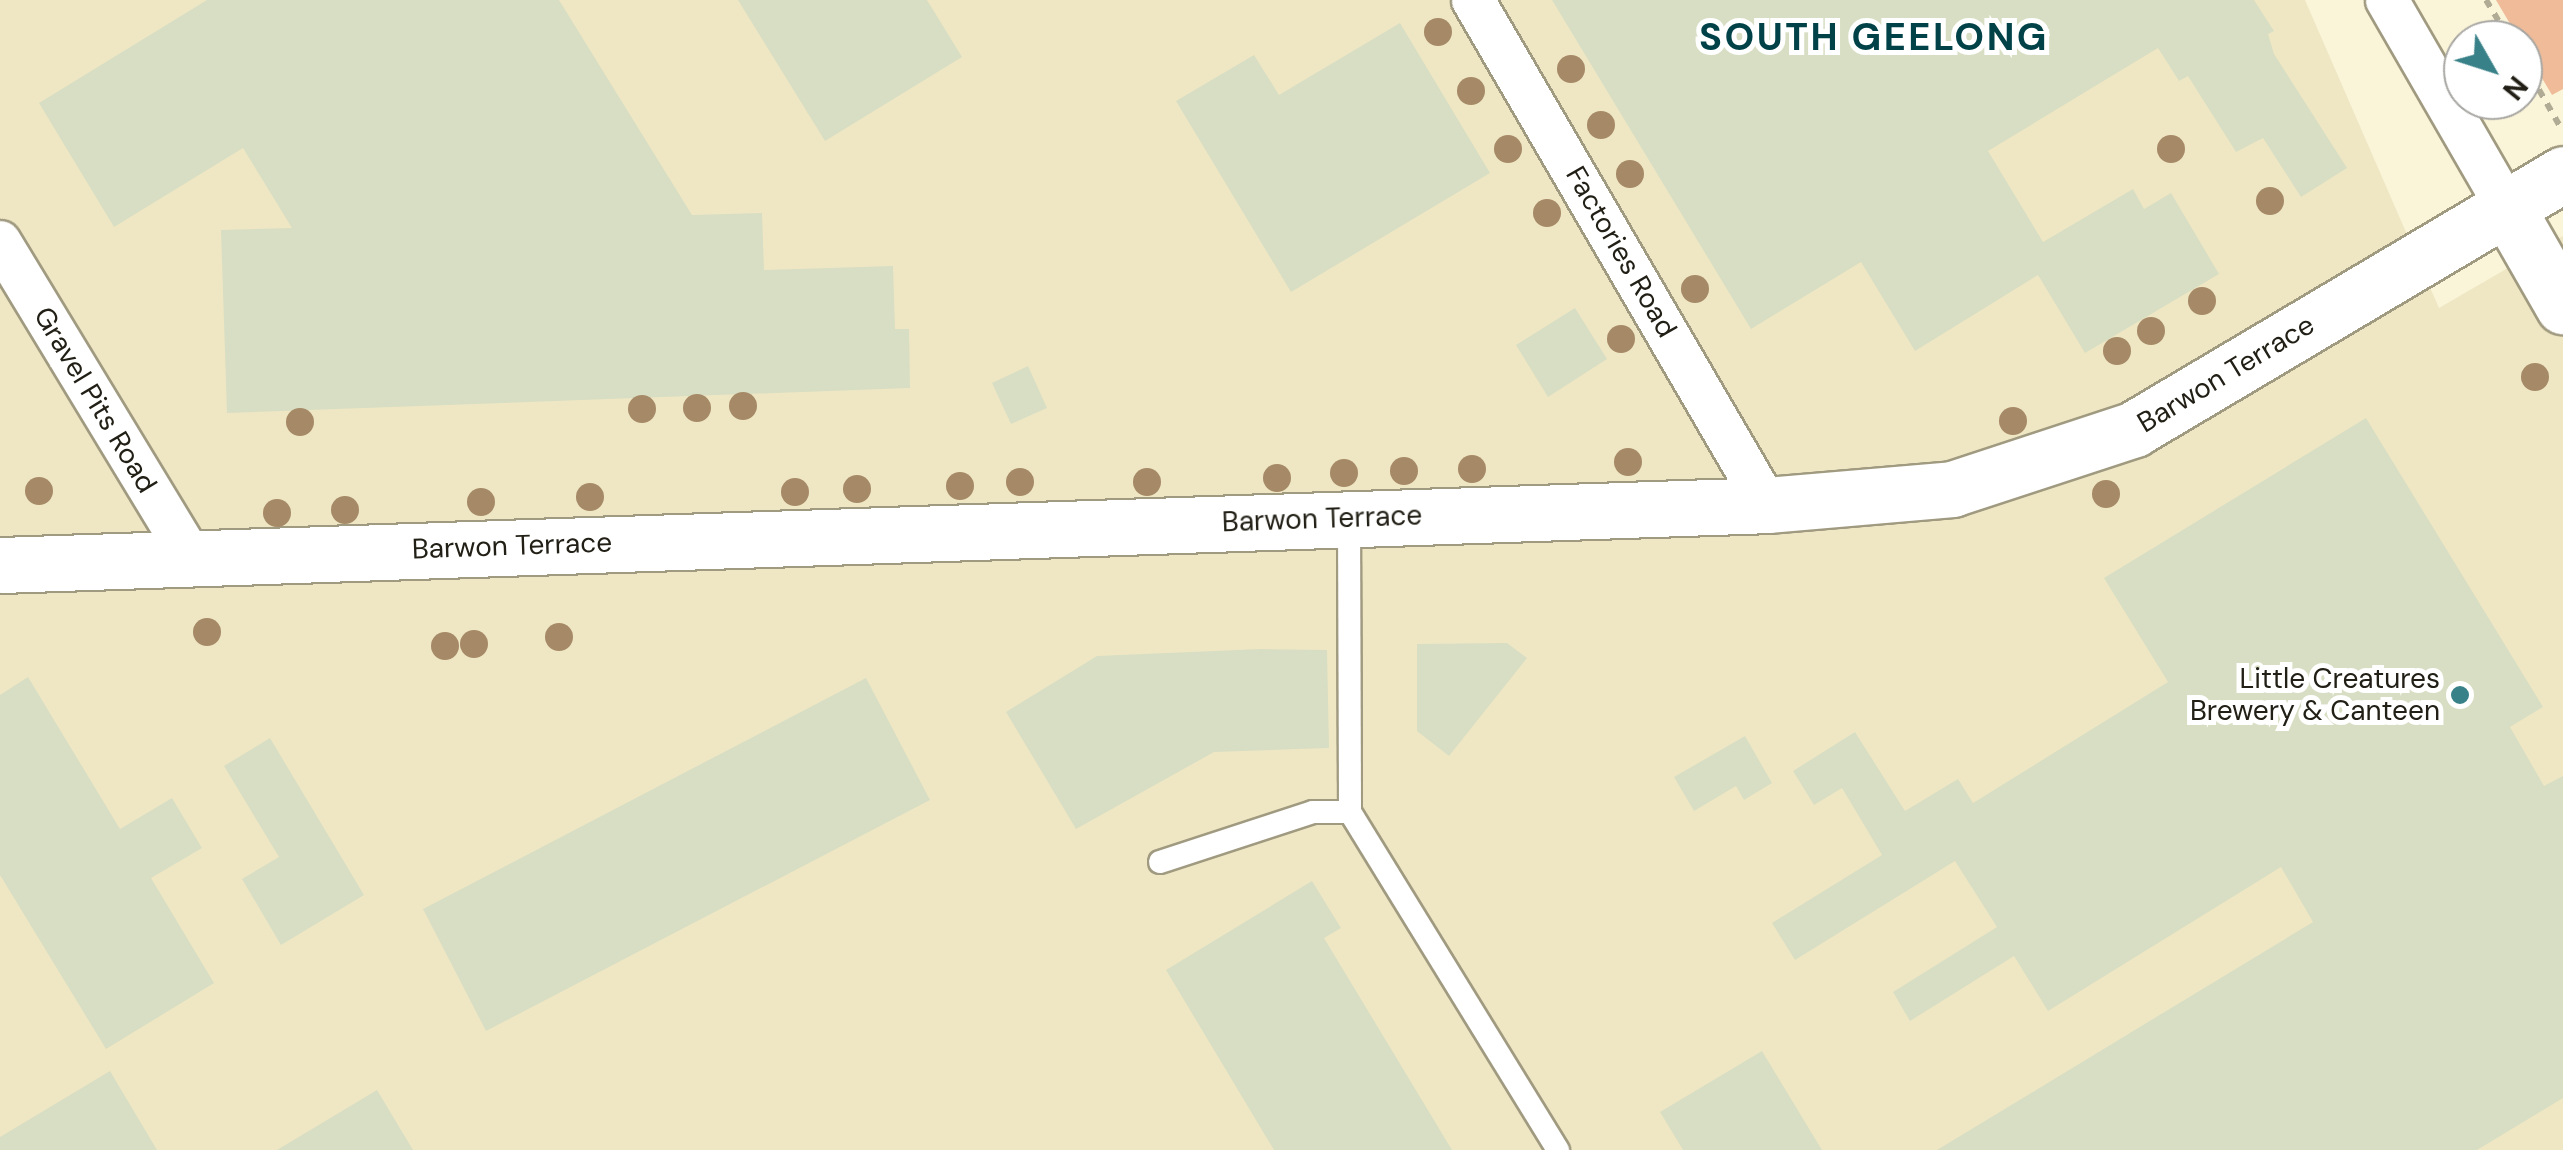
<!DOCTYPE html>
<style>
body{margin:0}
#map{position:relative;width:2563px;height:1150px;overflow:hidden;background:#faf4d8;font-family:"DM Sans",sans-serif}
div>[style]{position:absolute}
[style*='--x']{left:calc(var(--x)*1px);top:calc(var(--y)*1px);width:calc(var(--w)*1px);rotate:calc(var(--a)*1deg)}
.built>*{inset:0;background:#efe7c4}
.green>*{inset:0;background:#efbb99}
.building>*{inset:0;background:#d8dec3}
.path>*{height:6px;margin-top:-3px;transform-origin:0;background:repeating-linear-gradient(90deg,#b0ab95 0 8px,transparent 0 16px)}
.roads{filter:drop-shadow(2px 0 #a09a80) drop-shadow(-2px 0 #a09a80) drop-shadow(0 2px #a09a80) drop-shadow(0 -2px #a09a80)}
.lane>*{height:22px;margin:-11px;padding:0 11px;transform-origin:11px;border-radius:11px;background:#fff}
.street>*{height:42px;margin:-21px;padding:0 21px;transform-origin:21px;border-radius:21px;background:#fff}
.secondary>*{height:55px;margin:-27.5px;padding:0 27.5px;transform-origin:27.5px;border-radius:27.5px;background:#fff}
.trees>*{width:28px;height:28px;margin:-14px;border-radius:50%;background:#a68966}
.dots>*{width:28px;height:28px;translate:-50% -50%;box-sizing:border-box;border:5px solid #fff;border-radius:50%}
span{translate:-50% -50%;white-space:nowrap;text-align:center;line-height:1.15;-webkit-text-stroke:10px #fff;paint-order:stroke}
.street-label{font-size:28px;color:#222016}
.poi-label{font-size:28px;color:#222016}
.right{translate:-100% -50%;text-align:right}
.district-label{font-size:38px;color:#004247;font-weight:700;letter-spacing:2.5px}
.north{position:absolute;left:2443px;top:20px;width:100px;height:100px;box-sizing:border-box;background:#fff;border:2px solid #a7a6a2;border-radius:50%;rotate:129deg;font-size:28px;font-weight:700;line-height:40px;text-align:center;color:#222016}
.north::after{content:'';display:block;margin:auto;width:35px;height:45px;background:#398188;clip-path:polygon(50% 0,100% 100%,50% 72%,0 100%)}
</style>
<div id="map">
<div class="built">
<div style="clip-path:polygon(0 0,2305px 0,2439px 308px,2563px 236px,2563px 1150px,0 1150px)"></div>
</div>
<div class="green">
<div style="clip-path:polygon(2496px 0,2563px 0,2563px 89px,2552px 95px)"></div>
</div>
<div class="building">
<div style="clip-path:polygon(207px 0,559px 0,692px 215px,762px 213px,764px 270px,893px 266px,895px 329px,909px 329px,910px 388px,227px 413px,221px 230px,292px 228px,243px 148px,114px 227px,39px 103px)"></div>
<div style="clip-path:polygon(738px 0,927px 0,962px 57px,825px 141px)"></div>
<div style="clip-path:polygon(1552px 0,2254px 0,2274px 31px,2268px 34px,2274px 54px,2347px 168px,2301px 197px,2263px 138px,2236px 152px,2188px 76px,2179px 81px,2158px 48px,1988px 151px,2043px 242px,2133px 189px,2144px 209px,2171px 193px,2219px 274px,2085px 353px,2038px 275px,1915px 351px,1861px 262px,1751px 329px)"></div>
<div style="clip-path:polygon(1400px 23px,1490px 173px,1291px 292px,1176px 101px,1254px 55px,1279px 95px)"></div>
<div style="clip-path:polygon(1575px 308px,1607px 359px,1548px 397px,1516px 345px)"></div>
<div style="clip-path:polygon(1028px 366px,1047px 408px,1011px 424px,992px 383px)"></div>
<div style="clip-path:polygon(2366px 418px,2543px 707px,2510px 727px,2544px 786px,2563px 776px,2563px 1098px,2477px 1150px,1937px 1150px,2313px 922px,2281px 867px,2048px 1011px,2014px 956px,1910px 1021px,1893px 992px,1997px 927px,1955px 861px,1795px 960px,1772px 923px,1882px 855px,1842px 788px,1814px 805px,1793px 771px,1855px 732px,1905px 811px,1958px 779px,1973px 803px,2168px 682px,2104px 578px)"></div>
<div style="clip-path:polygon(1507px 643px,1527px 658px,1449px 756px,1417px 731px,1417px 644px)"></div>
<div style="clip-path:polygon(1261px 649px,1327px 650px,1329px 748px,1214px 752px,1076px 829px,1006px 712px,1097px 656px)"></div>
<div style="clip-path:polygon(28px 677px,120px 829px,172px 798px,202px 848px,151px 878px,214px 983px,106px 1049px,0 875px,0 695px)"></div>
<div style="clip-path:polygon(866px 678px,930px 800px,486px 1031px,423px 909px)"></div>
<div style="clip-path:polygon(1745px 736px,1772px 783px,1744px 800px,1736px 786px,1694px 811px,1674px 777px)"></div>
<div style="clip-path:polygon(270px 738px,364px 895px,281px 945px,242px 879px,279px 857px,224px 766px)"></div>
<div style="clip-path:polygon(1312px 881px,1341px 928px,1324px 938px,1452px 1150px,1274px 1150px,1166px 970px)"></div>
<div style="clip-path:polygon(1762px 1051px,1822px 1150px,1683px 1150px,1660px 1112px)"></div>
<div style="clip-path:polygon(110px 1071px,157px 1150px,0 1150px,0 1137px)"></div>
<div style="clip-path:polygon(377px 1090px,413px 1150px,277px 1150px)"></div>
</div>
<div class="path">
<div style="--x:2486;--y:0;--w:47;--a:59"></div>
<div style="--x:2523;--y:62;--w:76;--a:60.1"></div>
</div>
<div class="roads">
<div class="lane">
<div style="--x:1349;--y:518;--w:294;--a:89.8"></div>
<div style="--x:1160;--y:862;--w:161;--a:-18.1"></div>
<div style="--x:1313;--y:812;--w:37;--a:0"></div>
<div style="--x:1350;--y:812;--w:397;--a:58.4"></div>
</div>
<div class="street">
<div style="--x:1473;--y:0;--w:584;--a:59.79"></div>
<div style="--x:2387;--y:0;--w:242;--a:60"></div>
<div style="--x:0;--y:242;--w:368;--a:58.8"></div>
</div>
<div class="secondary">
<div style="--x:2508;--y:210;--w:111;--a:60.2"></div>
<div style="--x:0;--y:565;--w:1768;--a:-1.94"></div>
<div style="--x:1767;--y:505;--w:186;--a:-4.9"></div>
<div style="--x:1952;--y:489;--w:192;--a:-18.2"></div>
<div style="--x:2134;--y:429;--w:499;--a:-30.7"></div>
</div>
</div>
<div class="trees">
<div style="left:1438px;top:32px"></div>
<div style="left:1571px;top:69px"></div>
<div style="left:1471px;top:91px"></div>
<div style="left:1601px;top:125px"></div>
<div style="left:1508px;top:149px"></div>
<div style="left:2171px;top:149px"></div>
<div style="left:1630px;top:174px"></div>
<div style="left:2270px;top:201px"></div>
<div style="left:1547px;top:213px"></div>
<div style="left:1695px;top:289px"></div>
<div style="left:2202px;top:301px"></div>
<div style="left:2151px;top:331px"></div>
<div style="left:1621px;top:339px"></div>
<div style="left:2117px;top:351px"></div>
<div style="left:2535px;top:377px"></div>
<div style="left:743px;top:406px"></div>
<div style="left:697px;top:408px"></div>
<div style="left:642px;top:409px"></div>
<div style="left:2013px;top:421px"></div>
<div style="left:300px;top:422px"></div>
<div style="left:1628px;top:462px"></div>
<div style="left:1472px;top:469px"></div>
<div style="left:1404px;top:471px"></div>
<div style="left:1344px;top:473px"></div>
<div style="left:1277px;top:478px"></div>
<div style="left:1020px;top:482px"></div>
<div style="left:1147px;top:482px"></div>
<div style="left:960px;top:486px"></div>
<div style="left:857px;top:489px"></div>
<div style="left:39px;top:491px"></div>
<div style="left:795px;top:492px"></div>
<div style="left:2106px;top:494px"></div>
<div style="left:590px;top:497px"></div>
<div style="left:481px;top:502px"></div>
<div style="left:345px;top:510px"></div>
<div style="left:277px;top:513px"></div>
<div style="left:207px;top:632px"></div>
<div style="left:559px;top:637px"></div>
<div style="left:474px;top:644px"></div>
<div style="left:445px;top:646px"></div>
</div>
<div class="dots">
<div style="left:2460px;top:695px;background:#398188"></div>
</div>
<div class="street-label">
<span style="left:1621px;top:252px;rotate:60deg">Factories Road</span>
<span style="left:2226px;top:374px;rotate:-31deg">Barwon Terrace</span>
<span style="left:95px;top:400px;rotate:59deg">Gravel Pits Road</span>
<span style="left:1322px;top:519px;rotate:-2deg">Barwon Terrace</span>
<span style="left:512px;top:546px;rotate:-2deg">Barwon Terrace</span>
</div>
<div class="poi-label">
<span class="right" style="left:2440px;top:695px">Little Creatures<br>Brewery &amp; Canteen</span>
</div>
<div class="district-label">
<span style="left:1874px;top:38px">SOUTH GEELONG</span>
</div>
<div class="north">N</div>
</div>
